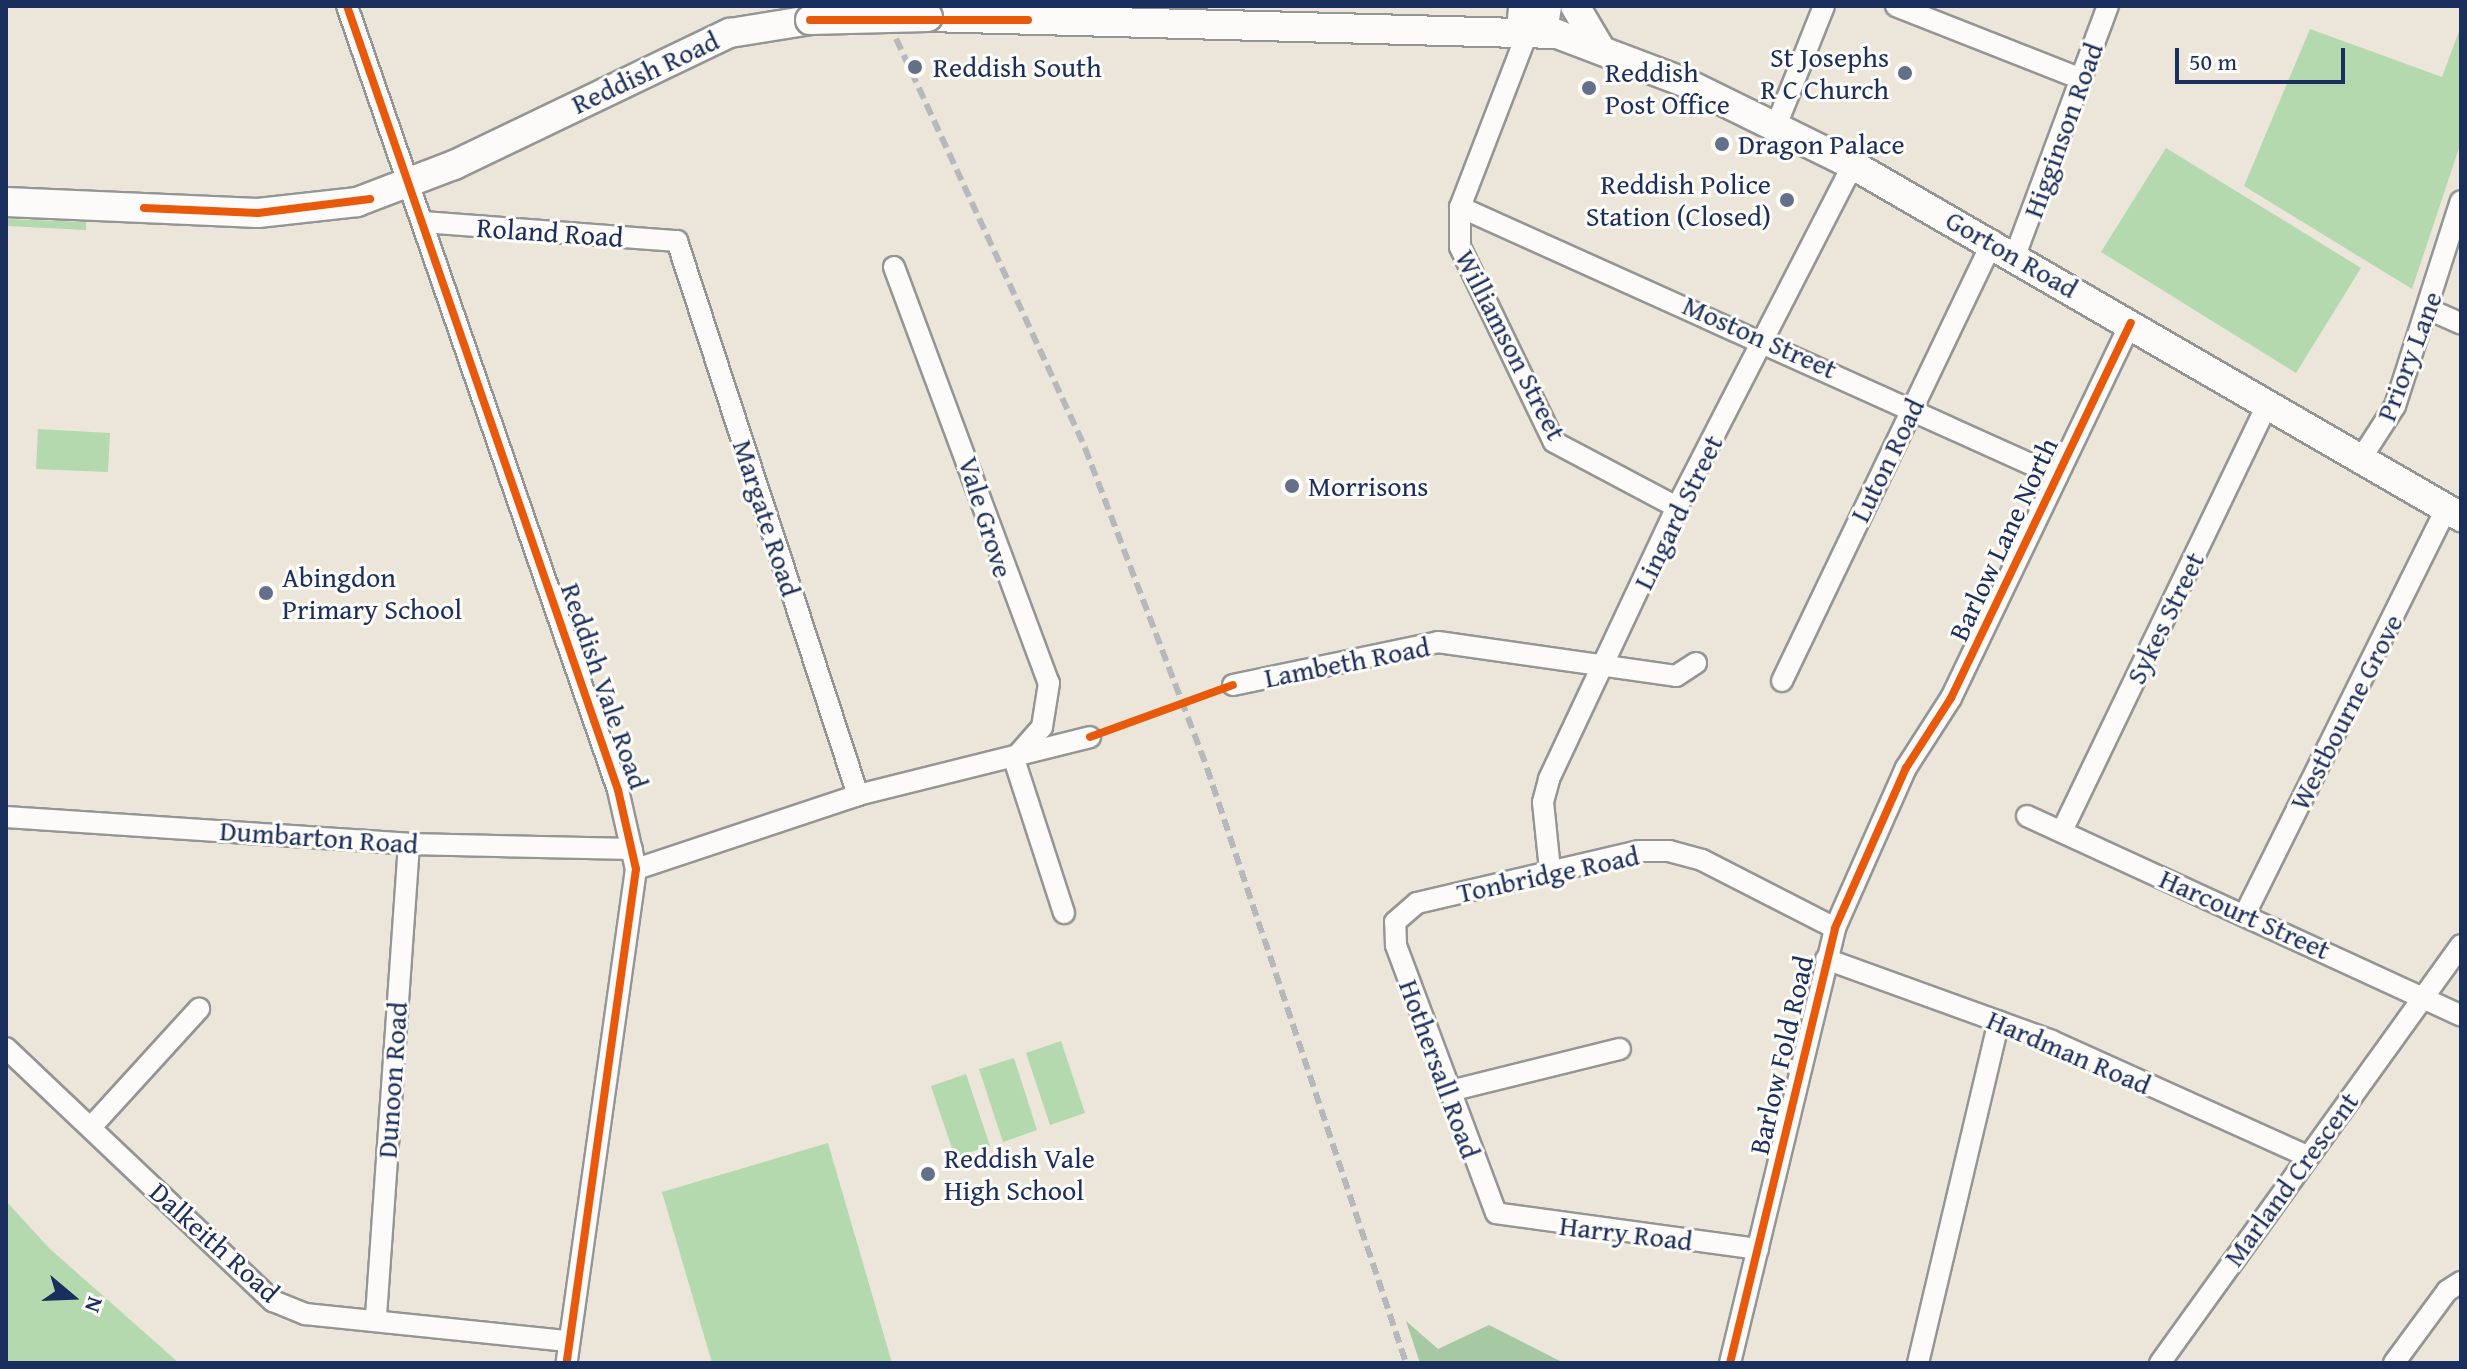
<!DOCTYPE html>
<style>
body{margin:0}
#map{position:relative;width:2467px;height:1369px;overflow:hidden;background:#ebe6d9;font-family:"Gentium Book Plus",serif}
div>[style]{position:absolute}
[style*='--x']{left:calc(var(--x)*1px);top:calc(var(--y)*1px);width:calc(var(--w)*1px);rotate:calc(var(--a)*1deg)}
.green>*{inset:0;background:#b5d9ae}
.forest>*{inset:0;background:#a6c9a3}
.roads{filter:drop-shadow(2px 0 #949595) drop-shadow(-2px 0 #949595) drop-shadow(0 2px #949595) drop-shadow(0 -2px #949595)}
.minor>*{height:20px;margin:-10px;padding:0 10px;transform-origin:10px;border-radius:10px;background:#fcfbf9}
.secondary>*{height:28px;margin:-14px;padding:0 14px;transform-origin:14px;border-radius:14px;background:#fcfbf9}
.rail>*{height:6px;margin-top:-3px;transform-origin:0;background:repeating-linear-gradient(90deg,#b6b8bb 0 12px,transparent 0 18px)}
.bridges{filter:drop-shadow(2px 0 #949595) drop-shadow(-2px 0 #949595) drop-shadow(0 2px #949595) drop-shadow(0 -2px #949595)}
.secondary-bridge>*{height:28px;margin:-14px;padding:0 14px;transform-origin:14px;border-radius:14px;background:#fcfbf9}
.cycleway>*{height:8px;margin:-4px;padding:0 4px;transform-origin:4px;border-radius:4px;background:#e8590c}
.dots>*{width:22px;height:22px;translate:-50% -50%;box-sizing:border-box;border:4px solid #fdfcf7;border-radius:50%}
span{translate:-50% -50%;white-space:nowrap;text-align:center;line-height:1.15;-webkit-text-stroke:6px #fdfcf7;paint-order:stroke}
.poi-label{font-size:28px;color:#1b2f5e}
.right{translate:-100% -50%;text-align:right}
.left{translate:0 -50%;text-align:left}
.street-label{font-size:28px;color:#1b2f5e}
.frame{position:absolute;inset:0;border:8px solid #1b2f5e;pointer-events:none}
.north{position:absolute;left:32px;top:1257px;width:80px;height:80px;-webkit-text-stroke:6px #fdfcf7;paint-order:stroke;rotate:109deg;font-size:22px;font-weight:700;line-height:32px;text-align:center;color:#1b2f5e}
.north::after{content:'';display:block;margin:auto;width:28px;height:36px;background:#1b2f5e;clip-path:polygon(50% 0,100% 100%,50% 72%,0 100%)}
.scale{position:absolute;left:2175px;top:48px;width:170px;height:36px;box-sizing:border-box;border:4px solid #1b2f5e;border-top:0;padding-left:10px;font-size:24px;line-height:28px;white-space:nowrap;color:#1b2f5e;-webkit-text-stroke:6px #fdfcf7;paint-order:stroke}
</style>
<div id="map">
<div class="green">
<div style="clip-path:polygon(2461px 26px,2461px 142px,2412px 289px,2244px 186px,2310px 29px,2442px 77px)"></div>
<div style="clip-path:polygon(2166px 148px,2361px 268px,2296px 373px,2101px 252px)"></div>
<div style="clip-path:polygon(6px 219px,86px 222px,86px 230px,6px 226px)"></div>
<div style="clip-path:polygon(38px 429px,110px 433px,108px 472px,36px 469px)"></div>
<div style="clip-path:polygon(1061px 1041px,1085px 1113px,1050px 1125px,1026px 1053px)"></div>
<div style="clip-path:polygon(1014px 1058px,1037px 1130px,1003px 1142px,979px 1069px)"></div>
<div style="clip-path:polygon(966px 1074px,990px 1146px,955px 1157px,931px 1086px)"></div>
<div style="clip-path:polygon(828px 1143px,892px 1363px,712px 1363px,662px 1192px)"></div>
<div style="clip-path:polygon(6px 1201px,49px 1248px,179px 1363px,6px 1363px)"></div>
</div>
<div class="forest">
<div style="clip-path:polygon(1406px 1321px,1438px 1349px,1489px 1325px,1564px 1363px,1420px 1363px)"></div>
</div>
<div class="roads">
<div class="minor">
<div style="--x:347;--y:6;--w:830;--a:70.93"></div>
<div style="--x:618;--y:790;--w:81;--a:77.2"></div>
<div style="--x:636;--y:869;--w:499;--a:98"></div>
<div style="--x:1896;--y:6;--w:199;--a:21.5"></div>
<div style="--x:1528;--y:31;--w:189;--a:111.1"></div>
<div style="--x:1460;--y:207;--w:40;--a:90"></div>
<div style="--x:1460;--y:247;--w:216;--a:64.3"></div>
<div style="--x:1554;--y:442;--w:139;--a:27.9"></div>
<div style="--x:1776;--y:126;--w:129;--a:-68.2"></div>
<div style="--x:1460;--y:207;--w:655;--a:24.26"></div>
<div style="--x:423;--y:222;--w:255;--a:4.3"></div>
<div style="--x:677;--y:241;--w:583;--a:71.91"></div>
<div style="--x:2016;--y:253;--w:264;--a:-69.6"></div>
<div style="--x:894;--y:267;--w:444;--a:69.6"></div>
<div style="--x:1049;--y:683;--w:45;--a:99"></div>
<div style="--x:1042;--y:727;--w:43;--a:131.2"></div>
<div style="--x:1014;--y:759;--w:162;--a:72"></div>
<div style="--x:2428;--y:309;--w:36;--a:24"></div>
<div style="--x:2360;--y:460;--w:64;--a:-57.1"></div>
<div style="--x:2395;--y:406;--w:215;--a:-72.2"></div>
<div style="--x:1782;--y:681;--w:488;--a:-64.4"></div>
<div style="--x:1233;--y:685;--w:209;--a:-11.8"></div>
<div style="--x:1438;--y:642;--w:240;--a:8.1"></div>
<div style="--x:1676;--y:676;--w:24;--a:-33"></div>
<div style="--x:2027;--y:816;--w:478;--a:24.7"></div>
<div style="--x:6;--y:817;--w:404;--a:3.8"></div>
<div style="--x:409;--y:844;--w:223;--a:1.3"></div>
<div style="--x:2062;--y:831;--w:473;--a:-64.3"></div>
<div style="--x:636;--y:869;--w:234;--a:-18.4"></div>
<div style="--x:858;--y:795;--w:239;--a:-14"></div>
<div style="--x:1550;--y:870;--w:68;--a:-95.9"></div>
<div style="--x:1543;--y:802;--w:24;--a:-75"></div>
<div style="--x:1549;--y:779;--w:301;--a:-64.8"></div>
<div style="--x:1677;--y:507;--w:385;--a:-62.8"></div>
<div style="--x:2245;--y:914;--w:452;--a:-63.6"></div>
<div style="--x:1826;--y:959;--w:240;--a:19.9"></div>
<div style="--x:2052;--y:1041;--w:280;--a:24.3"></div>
<div style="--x:6;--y:1048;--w:368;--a:43.5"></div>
<div style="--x:273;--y:1301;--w:35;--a:22"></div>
<div style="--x:305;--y:1314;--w:264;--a:5.9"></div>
<div style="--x:1450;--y:1091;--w:175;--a:-13.9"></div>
<div style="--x:92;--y:1126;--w:159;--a:-47.6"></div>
<div style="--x:1758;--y:1249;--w:264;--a:-172.2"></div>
<div style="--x:1496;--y:1213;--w:286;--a:-110.5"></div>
<div style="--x:1396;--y:945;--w:23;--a:-92"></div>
<div style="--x:1395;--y:922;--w:29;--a:-41"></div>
<div style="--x:1417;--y:903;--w:228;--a:-13.2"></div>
<div style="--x:1639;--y:851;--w:30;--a:0"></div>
<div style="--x:1669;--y:851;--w:34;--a:15"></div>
<div style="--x:1702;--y:860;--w:149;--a:27.1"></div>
<div style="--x:376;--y:1316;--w:473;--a:-86"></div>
<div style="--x:1730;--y:1363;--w:447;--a:-76.4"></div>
<div style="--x:1835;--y:928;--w:175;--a:-66.1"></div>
<div style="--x:1906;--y:768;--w:83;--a:-57.3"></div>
<div style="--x:1951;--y:698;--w:416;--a:-64.4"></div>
<div style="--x:1918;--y:1363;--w:351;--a:-76.7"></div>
<div style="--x:2160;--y:1363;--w:515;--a:-54.24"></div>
<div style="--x:2394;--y:1363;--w:89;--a:-53.6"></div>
<div style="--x:2447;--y:1291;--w:17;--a:-33"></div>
</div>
<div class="secondary">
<div style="--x:1575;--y:6;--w:51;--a:59.4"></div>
<div style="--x:928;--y:17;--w:629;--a:1.55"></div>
<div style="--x:1557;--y:34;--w:136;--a:20.7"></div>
<div style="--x:1684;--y:82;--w:188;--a:26.2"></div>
<div style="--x:1853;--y:165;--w:703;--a:30.07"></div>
<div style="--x:1521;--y:31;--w:25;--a:-85"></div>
<div style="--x:1543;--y:32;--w:26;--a:-81"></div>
<div style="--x:6;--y:202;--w:252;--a:2.5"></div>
<div style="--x:258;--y:213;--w:100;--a:-6.3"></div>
<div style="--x:357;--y:202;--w:104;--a:-20.9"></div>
<div style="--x:454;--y:165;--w:306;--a:-25.6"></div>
<div style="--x:730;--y:33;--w:81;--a:-9.2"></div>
</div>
</div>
<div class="rail">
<div style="--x:881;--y:6;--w:487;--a:65.2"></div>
<div style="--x:1085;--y:448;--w:342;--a:69.1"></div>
<div style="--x:1207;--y:768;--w:627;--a:71.51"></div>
</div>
<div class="bridges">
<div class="secondary-bridge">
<div style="--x:810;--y:20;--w:118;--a:-1.5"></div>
</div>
</div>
<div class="cycleway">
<div style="--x:347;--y:6;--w:830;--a:70.93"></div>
<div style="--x:618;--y:790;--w:81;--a:77.2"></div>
<div style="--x:636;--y:869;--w:499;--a:98"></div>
<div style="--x:810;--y:20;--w:218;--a:0"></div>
<div style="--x:144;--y:208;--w:114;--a:2.5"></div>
<div style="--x:258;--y:213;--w:113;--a:-7.1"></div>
<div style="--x:1090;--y:737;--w:152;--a:-20"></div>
<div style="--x:1730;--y:1363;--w:447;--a:-76.4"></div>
<div style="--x:1835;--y:928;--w:175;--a:-66.1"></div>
<div style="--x:1906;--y:768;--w:83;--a:-57.3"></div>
<div style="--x:1951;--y:698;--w:416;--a:-64.4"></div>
</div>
<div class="dots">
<div style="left:915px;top:67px;background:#646f89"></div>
<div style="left:1905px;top:73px;background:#646f89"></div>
<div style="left:1589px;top:88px;background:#646f89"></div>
<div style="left:1722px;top:144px;background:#646f89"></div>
<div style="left:1787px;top:200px;background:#646f89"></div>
<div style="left:1292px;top:486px;background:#646f89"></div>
<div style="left:266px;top:593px;background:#646f89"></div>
<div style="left:928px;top:1174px;background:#646f89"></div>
</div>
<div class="poi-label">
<span class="right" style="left:1889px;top:73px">St Josephs<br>R C Church</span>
<span class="left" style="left:933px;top:67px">Reddish South</span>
<span class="left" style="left:1605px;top:88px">Reddish<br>Post Office</span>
<span class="left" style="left:1738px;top:144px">Dragon Palace</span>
<span class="right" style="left:1771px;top:200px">Reddish Police<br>Station (Closed)</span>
<span class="left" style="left:1308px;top:486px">Morrisons</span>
<span class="left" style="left:282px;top:593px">Abingdon<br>Primary School</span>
<span class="left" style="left:944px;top:1174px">Reddish Vale<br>High School</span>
</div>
<div class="street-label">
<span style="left:645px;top:72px;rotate:-25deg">Reddish Road</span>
<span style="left:2063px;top:130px;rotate:-70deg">Higginson Road</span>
<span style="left:550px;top:232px;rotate:4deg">Roland Road</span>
<span style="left:2012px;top:254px;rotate:30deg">Gorton Road</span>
<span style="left:1760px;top:337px;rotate:24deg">Moston Street</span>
<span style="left:1511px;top:345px;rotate:63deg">Williamson Street</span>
<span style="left:2409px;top:356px;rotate:-69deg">Priory Lane</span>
<span style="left:1887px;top:460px;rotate:-64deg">Luton Road</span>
<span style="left:1678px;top:512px;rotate:-64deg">Lingard Street</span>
<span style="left:986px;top:517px;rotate:73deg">Vale Grove</span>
<span style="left:767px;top:518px;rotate:72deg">Margate Road</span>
<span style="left:2003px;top:539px;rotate:-65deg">Barlow Lane North</span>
<span style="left:2165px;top:618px;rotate:-64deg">Sykes Street</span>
<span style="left:1347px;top:662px;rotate:-11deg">Lambeth Road</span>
<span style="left:605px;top:686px;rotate:71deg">Reddish Vale Road</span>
<span style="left:2346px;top:712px;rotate:-63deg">Westbourne Grove</span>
<span style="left:319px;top:837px;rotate:4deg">Dumbarton Road</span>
<span style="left:1548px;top:874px;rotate:-12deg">Tonbridge Road</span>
<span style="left:2245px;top:914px;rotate:24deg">Harcourt Street</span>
<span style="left:2069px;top:1052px;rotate:23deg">Hardman Road</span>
<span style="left:1781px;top:1055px;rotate:-77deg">Barlow Fold Road</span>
<span style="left:1440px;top:1069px;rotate:70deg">Hothersall Road</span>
<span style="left:392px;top:1080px;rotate:-86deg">Dunoon Road</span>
<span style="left:2291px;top:1179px;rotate:-54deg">Marland Crescent</span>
<span style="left:1626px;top:1233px;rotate:7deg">Harry Road</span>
<span style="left:215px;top:1242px;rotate:42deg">Dalkeith Road</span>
</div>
<div class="frame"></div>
<div class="north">N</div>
<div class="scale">50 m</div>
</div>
